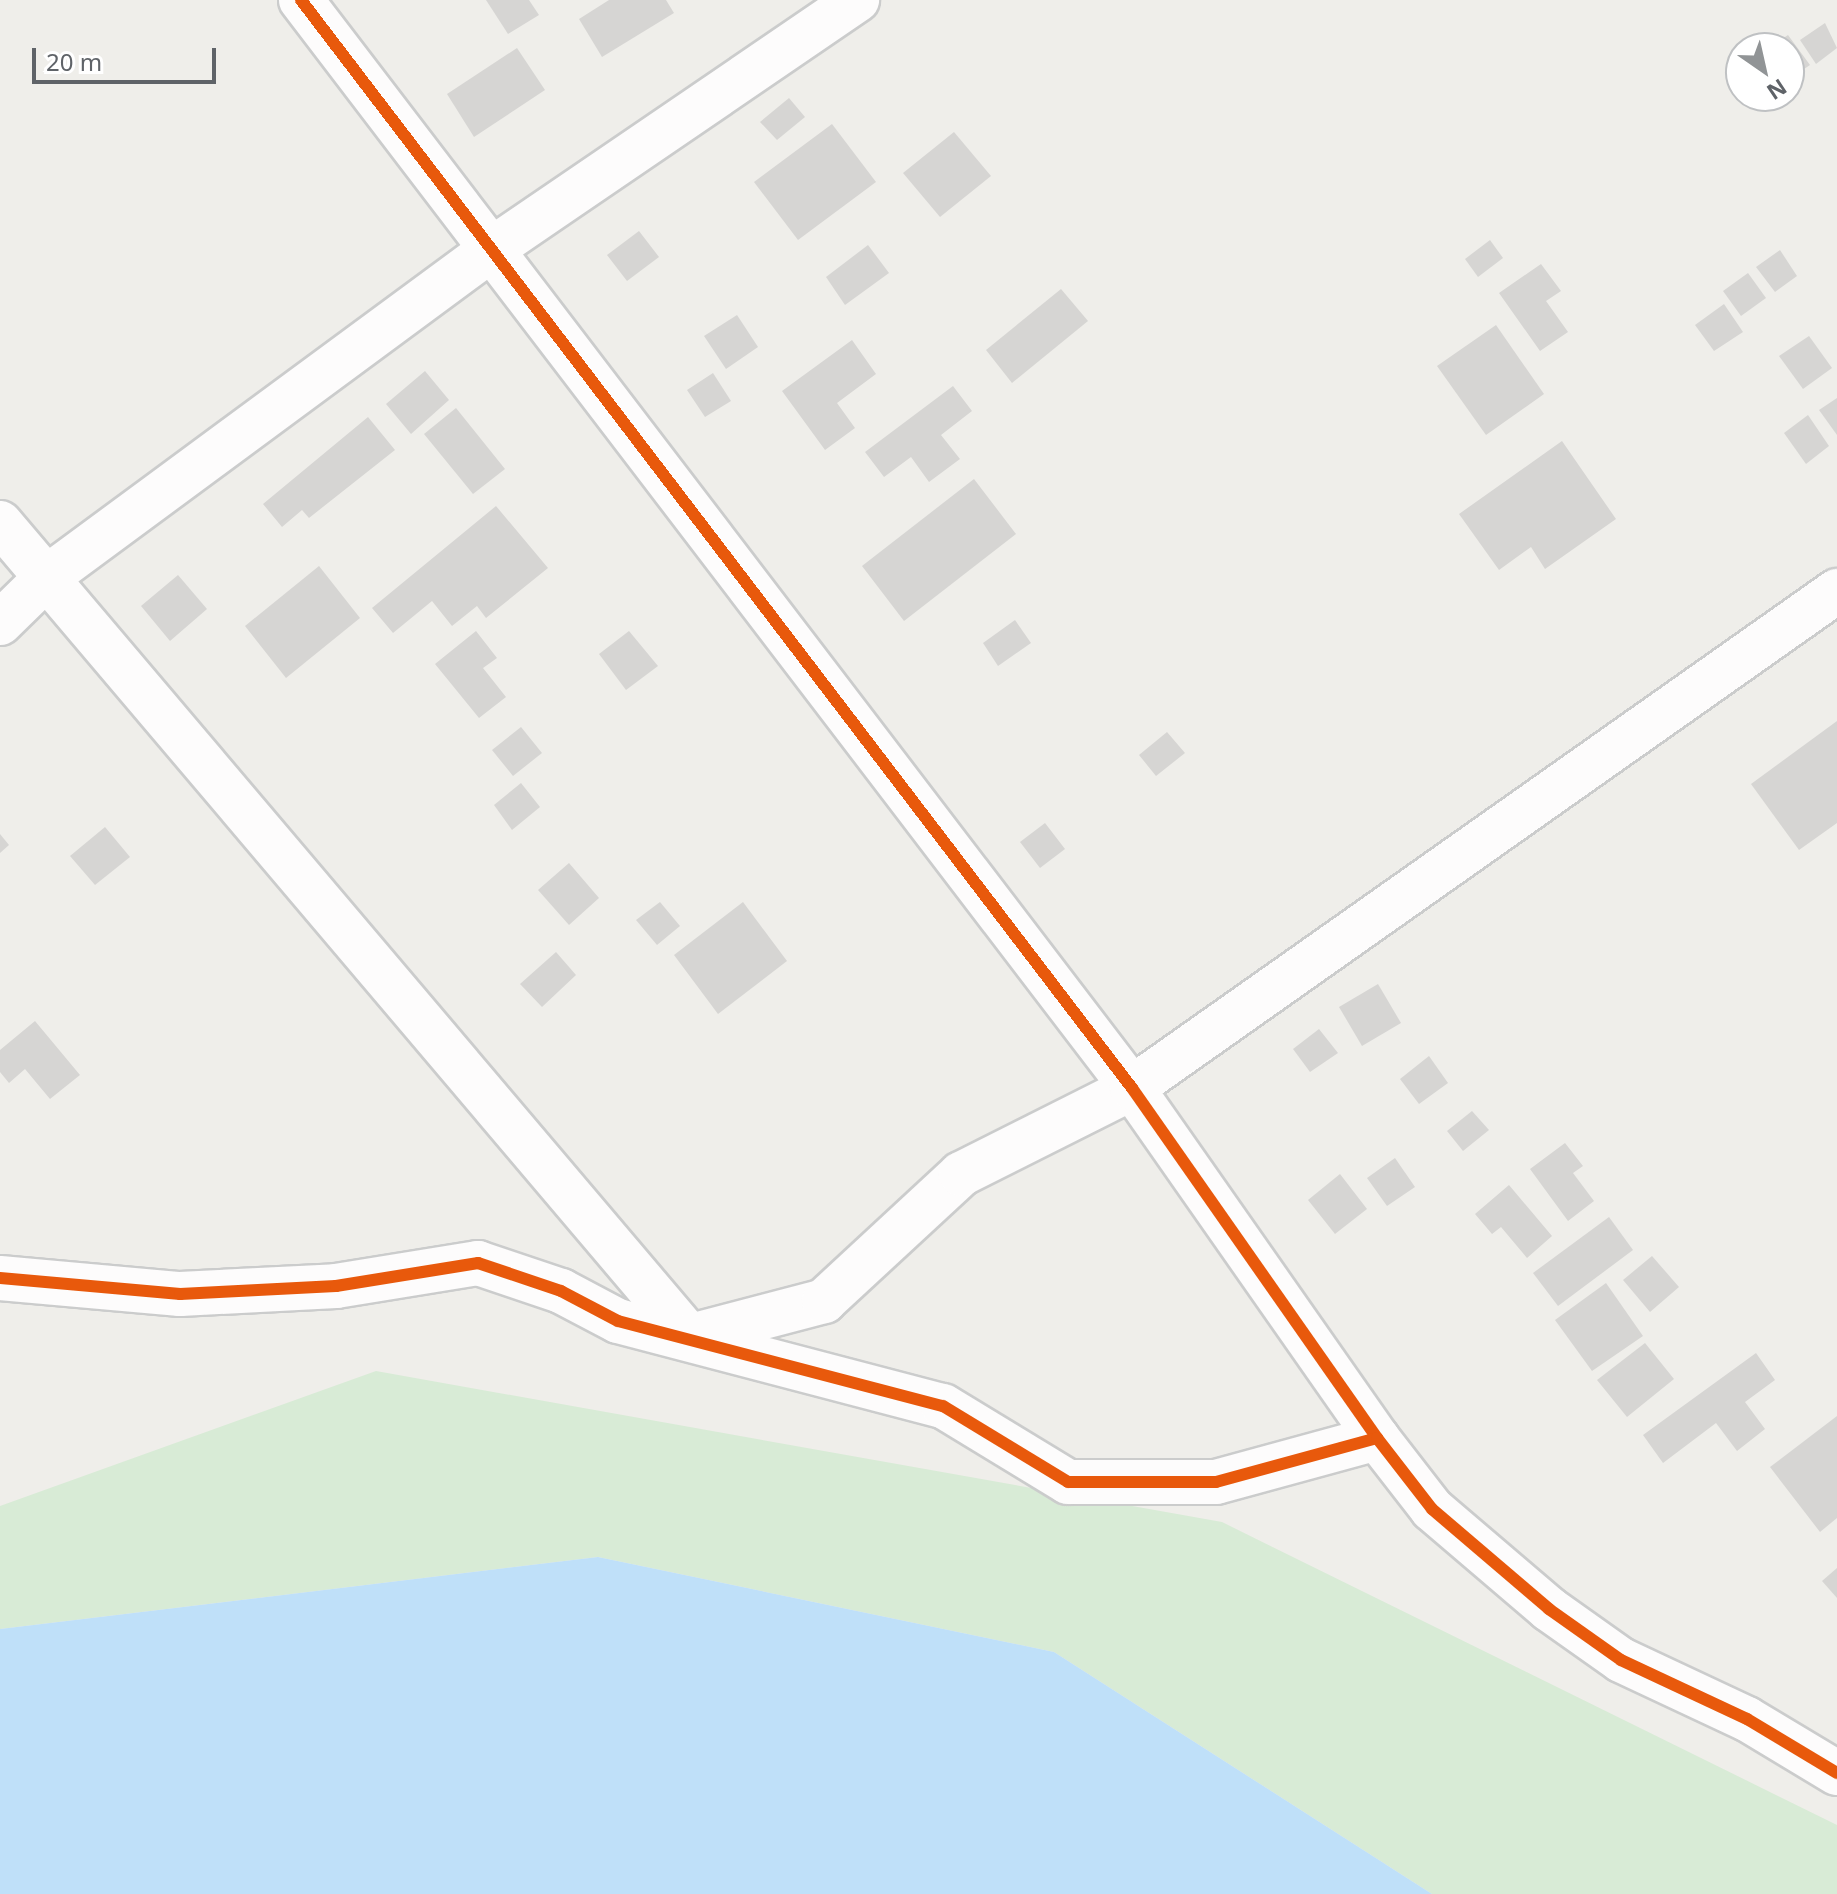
<!DOCTYPE html>
<style>
body{margin:0}
#map{position:relative;width:1837px;height:1894px;overflow:hidden;background:#efeeea;font-family:"Noto Sans",sans-serif}
div>[style]{position:absolute}
[style*='--x']{left:calc(var(--x)*1px);top:calc(var(--y)*1px);width:calc(var(--w)*1px);rotate:calc(var(--a)*1deg)}
.green>*{inset:0;background:#d8ebd6}
.water>*{inset:0;background:#bfe0f9}
.building>*{inset:0;background:#d6d5d3}
.roads{filter:drop-shadow(2px 0 #cbcccc) drop-shadow(-2px 0 #cbcccc) drop-shadow(0 2px #cbcccc) drop-shadow(0 -2px #cbcccc)}
.street>*{height:44px;margin:-22px;padding:0 22px;transform-origin:22px;border-radius:22px;background:#fdfcfc}
.cycleway>*{height:12px;margin:-6px;padding:0 6px;transform-origin:6px;border-radius:6px;background:#e8590c}
span{translate:-50% -50%;white-space:nowrap;text-align:center;line-height:1.15;-webkit-text-stroke:8px #fff;paint-order:stroke}
.north{position:absolute;left:1725px;top:32px;width:80px;height:80px;box-sizing:border-box;background:#fff;border:2px solid #bfc1c3;border-radius:50%;rotate:146deg;font-size:22px;font-weight:700;line-height:32px;text-align:center;color:#5f6368}
.north::after{content:'';display:block;margin:auto;width:28px;height:36px;background:#919496;clip-path:polygon(50% 0,100% 100%,50% 72%,0 100%)}
.scale{position:absolute;left:32px;top:48px;width:184px;height:36px;box-sizing:border-box;border:4px solid #5f6368;border-top:0;padding-left:10px;font-size:24px;line-height:28px;white-space:nowrap;color:#5f6368;-webkit-text-stroke:6px #fff;paint-order:stroke}
</style>
<div id="map">
<div class="green">
<div style="clip-path:polygon(376px 1371px,1222px 1522px,1837px 1825px,1837px 1894px,1432px 1894px,1054px 1652px,598px 1557px,0 1629px,0 1506px)"></div>
</div>
<div class="water">
<div style="clip-path:polygon(598px 1557px,1054px 1652px,1432px 1894px,0 1894px,0 1629px)"></div>
</div>
<div class="building">
<div style="clip-path:polygon(486px 0,529px 0,539px 15px,508px 34px)"></div>
<div style="clip-path:polygon(609px 0,666px 0,674px 13px,602px 57px,579px 19px)"></div>
<div style="clip-path:polygon(1825px 23px,1837px 48px,1816px 64px,1800px 40px)"></div>
<div style="clip-path:polygon(1788px 35px,1810px 65px,1789px 79px,1789px 48px,1769px 48px)"></div>
<div style="clip-path:polygon(517px 48px,545px 90px,474px 137px,447px 94px)"></div>
<div style="clip-path:polygon(789px 98px,805px 117px,777px 140px,760px 122px)"></div>
<div style="clip-path:polygon(832px 124px,876px 182px,798px 240px,754px 182px)"></div>
<div style="clip-path:polygon(954px 132px,991px 176px,940px 217px,903px 173px)"></div>
<div style="clip-path:polygon(639px 231px,659px 257px,627px 281px,607px 255px)"></div>
<div style="clip-path:polygon(1490px 240px,1503px 258px,1478px 277px,1465px 259px)"></div>
<div style="clip-path:polygon(868px 245px,889px 273px,845px 305px,826px 277px)"></div>
<div style="clip-path:polygon(1780px 250px,1797px 276px,1775px 292px,1756px 267px)"></div>
<div style="clip-path:polygon(1541px 264px,1561px 291px,1546px 301px,1568px 332px,1540px 351px,1499px 293px)"></div>
<div style="clip-path:polygon(1748px 273px,1766px 298px,1741px 316px,1723px 291px)"></div>
<div style="clip-path:polygon(1061px 289px,1088px 321px,1012px 383px,986px 350px)"></div>
<div style="clip-path:polygon(1724px 304px,1743px 332px,1714px 351px,1695px 325px)"></div>
<div style="clip-path:polygon(737px 315px,758px 347px,726px 369px,704px 336px)"></div>
<div style="clip-path:polygon(1496px 325px,1544px 394px,1486px 435px,1437px 366px)"></div>
<div style="clip-path:polygon(1809px 336px,1832px 368px,1803px 389px,1779px 356px)"></div>
<div style="clip-path:polygon(852px 340px,876px 374px,837px 403px,855px 428px,825px 450px,782px 391px)"></div>
<div style="clip-path:polygon(425px 371px,449px 400px,411px 434px,386px 404px)"></div>
<div style="clip-path:polygon(713px 373px,731px 401px,705px 417px,687px 390px)"></div>
<div style="clip-path:polygon(953px 386px,972px 411px,941px 435px,960px 459px,929px 482px,911px 457px,884px 477px,865px 452px)"></div>
<div style="clip-path:polygon(1837px 398px,1837px 435px,1819px 410px)"></div>
<div style="clip-path:polygon(456px 408px,505px 469px,473px 494px,424px 434px)"></div>
<div style="clip-path:polygon(1808px 415px,1829px 446px,1806px 464px,1784px 433px)"></div>
<div style="clip-path:polygon(368px 417px,395px 450px,309px 518px,302px 510px,282px 527px,263px 504px)"></div>
<div style="clip-path:polygon(1562px 441px,1616px 519px,1545px 569px,1531px 547px,1499px 570px,1459px 514px)"></div>
<div style="clip-path:polygon(974px 479px,1016px 534px,904px 621px,862px 566px)"></div>
<div style="clip-path:polygon(496px 506px,548px 568px,486px 618px,477px 606px,452px 626px,432px 601px,393px 633px,372px 608px)"></div>
<div style="clip-path:polygon(319px 566px,360px 618px,286px 678px,245px 626px)"></div>
<div style="clip-path:polygon(178px 575px,207px 609px,170px 641px,141px 606px)"></div>
<div style="clip-path:polygon(1015px 620px,1031px 643px,998px 666px,983px 643px)"></div>
<div style="clip-path:polygon(476px 631px,497px 658px,483px 668px,506px 697px,479px 718px,435px 664px)"></div>
<div style="clip-path:polygon(629px 631px,658px 666px,626px 690px,599px 654px)"></div>
<div style="clip-path:polygon(1837px 721px,1837px 823px,1799px 850px,1751px 784px)"></div>
<div style="clip-path:polygon(521px 727px,542px 753px,513px 776px,492px 750px)"></div>
<div style="clip-path:polygon(1167px 732px,1185px 753px,1156px 776px,1139px 755px)"></div>
<div style="clip-path:polygon(521px 783px,540px 807px,512px 830px,494px 805px)"></div>
<div style="clip-path:polygon(1045px 823px,1065px 849px,1040px 868px,1020px 842px)"></div>
<div style="clip-path:polygon(105px 827px,130px 857px,95px 885px,70px 856px)"></div>
<div style="clip-path:polygon(0 834px,9px 845px,0 853px)"></div>
<div style="clip-path:polygon(569px 863px,599px 898px,569px 925px,538px 890px)"></div>
<div style="clip-path:polygon(660px 902px,680px 926px,657px 945px,636px 920px)"></div>
<div style="clip-path:polygon(743px 902px,787px 961px,718px 1014px,674px 955px)"></div>
<div style="clip-path:polygon(556px 952px,576px 975px,542px 1007px,520px 984px)"></div>
<div style="clip-path:polygon(1378px 984px,1401px 1023px,1362px 1046px,1339px 1007px)"></div>
<div style="clip-path:polygon(35px 1021px,80px 1075px,50px 1099px,25px 1069px,9px 1083px,0 1072px,0 1050px)"></div>
<div style="clip-path:polygon(1319px 1029px,1338px 1053px,1310px 1072px,1293px 1049px)"></div>
<div style="clip-path:polygon(1429px 1056px,1448px 1083px,1419px 1104px,1400px 1079px)"></div>
<div style="clip-path:polygon(1472px 1111px,1489px 1130px,1463px 1151px,1447px 1131px)"></div>
<div style="clip-path:polygon(1565px 1143px,1583px 1166px,1573px 1173px,1594px 1201px,1568px 1221px,1530px 1169px)"></div>
<div style="clip-path:polygon(1395px 1158px,1415px 1187px,1387px 1206px,1367px 1178px)"></div>
<div style="clip-path:polygon(1340px 1174px,1367px 1209px,1335px 1234px,1308px 1200px)"></div>
<div style="clip-path:polygon(1509px 1185px,1552px 1236px,1527px 1258px,1501px 1227px,1492px 1234px,1475px 1214px)"></div>
<div style="clip-path:polygon(1609px 1217px,1633px 1250px,1558px 1306px,1533px 1273px)"></div>
<div style="clip-path:polygon(1652px 1256px,1679px 1287px,1650px 1312px,1623px 1280px)"></div>
<div style="clip-path:polygon(1606px 1283px,1643px 1336px,1592px 1371px,1555px 1320px)"></div>
<div style="clip-path:polygon(1645px 1343px,1674px 1379px,1627px 1417px,1597px 1380px)"></div>
<div style="clip-path:polygon(1756px 1353px,1775px 1380px,1745px 1402px,1765px 1429px,1737px 1451px,1716px 1423px,1663px 1463px,1643px 1435px)"></div>
<div style="clip-path:polygon(1837px 1416px,1837px 1518px,1820px 1532px,1770px 1467px)"></div>
<div style="clip-path:polygon(1837px 1568px,1837px 1598px,1822px 1581px)"></div>
</div>
<div class="roads">
<div class="street">
<div style="--x:301;--y:0;--w:1369;--a:52.63"></div>
<div style="--x:1132;--y:1088;--w:427;--a:55"></div>
<div style="--x:0;--y:523;--w:1066;--a:49.72"></div>
<div style="--x:0;--y:623;--w:64;--a:-44.4"></div>
<div style="--x:46;--y:578;--w:554;--a:-36.42"></div>
<div style="--x:492;--y:249;--w:442;--a:-34.3"></div>
<div style="--x:0;--y:1278;--w:181;--a:5.1"></div>
<div style="--x:180;--y:1294;--w:156;--a:-2.9"></div>
<div style="--x:336;--y:1286;--w:144;--a:-9.2"></div>
<div style="--x:478;--y:1263;--w:88;--a:18.6"></div>
<div style="--x:561;--y:1291;--w:64;--a:27.8"></div>
<div style="--x:618;--y:1321;--w:336;--a:14.7"></div>
<div style="--x:943;--y:1406;--w:146;--a:31.3"></div>
<div style="--x:1068;--y:1482;--w:148;--a:0"></div>
<div style="--x:1216;--y:1482;--w:167;--a:-15.3"></div>
<div style="--x:1377;--y:1438;--w:90;--a:52.2"></div>
<div style="--x:1432;--y:1509;--w:154;--a:40.5"></div>
<div style="--x:1549;--y:1609;--w:88;--a:35.3"></div>
<div style="--x:1621;--y:1660;--w:139;--a:25.1"></div>
<div style="--x:1747;--y:1719;--w:105;--a:31"></div>
<div style="--x:691;--y:1336;--w:138;--a:-14.7"></div>
<div style="--x:824;--y:1301;--w:187;--a:-42.8"></div>
<div style="--x:961;--y:1174;--w:191;--a:-26.7"></div>
<div style="--x:1132;--y:1088;--w:863;--a:-35.18"></div>
</div>
</div>
<div class="cycleway">
<div style="--x:301;--y:0;--w:1369;--a:52.63"></div>
<div style="--x:1132;--y:1088;--w:427;--a:55"></div>
<div style="--x:0;--y:1278;--w:181;--a:5.1"></div>
<div style="--x:180;--y:1294;--w:156;--a:-2.9"></div>
<div style="--x:336;--y:1286;--w:144;--a:-9.2"></div>
<div style="--x:478;--y:1263;--w:88;--a:18.6"></div>
<div style="--x:561;--y:1291;--w:64;--a:27.8"></div>
<div style="--x:618;--y:1321;--w:336;--a:14.7"></div>
<div style="--x:943;--y:1406;--w:146;--a:31.3"></div>
<div style="--x:1068;--y:1482;--w:148;--a:0"></div>
<div style="--x:1216;--y:1482;--w:167;--a:-15.3"></div>
<div style="--x:1377;--y:1438;--w:90;--a:52.2"></div>
<div style="--x:1432;--y:1509;--w:154;--a:40.5"></div>
<div style="--x:1549;--y:1609;--w:88;--a:35.3"></div>
<div style="--x:1621;--y:1660;--w:139;--a:25.1"></div>
<div style="--x:1747;--y:1719;--w:105;--a:31"></div>
</div>
<div class="north">N</div>
<div class="scale">20 m</div>
</div>
